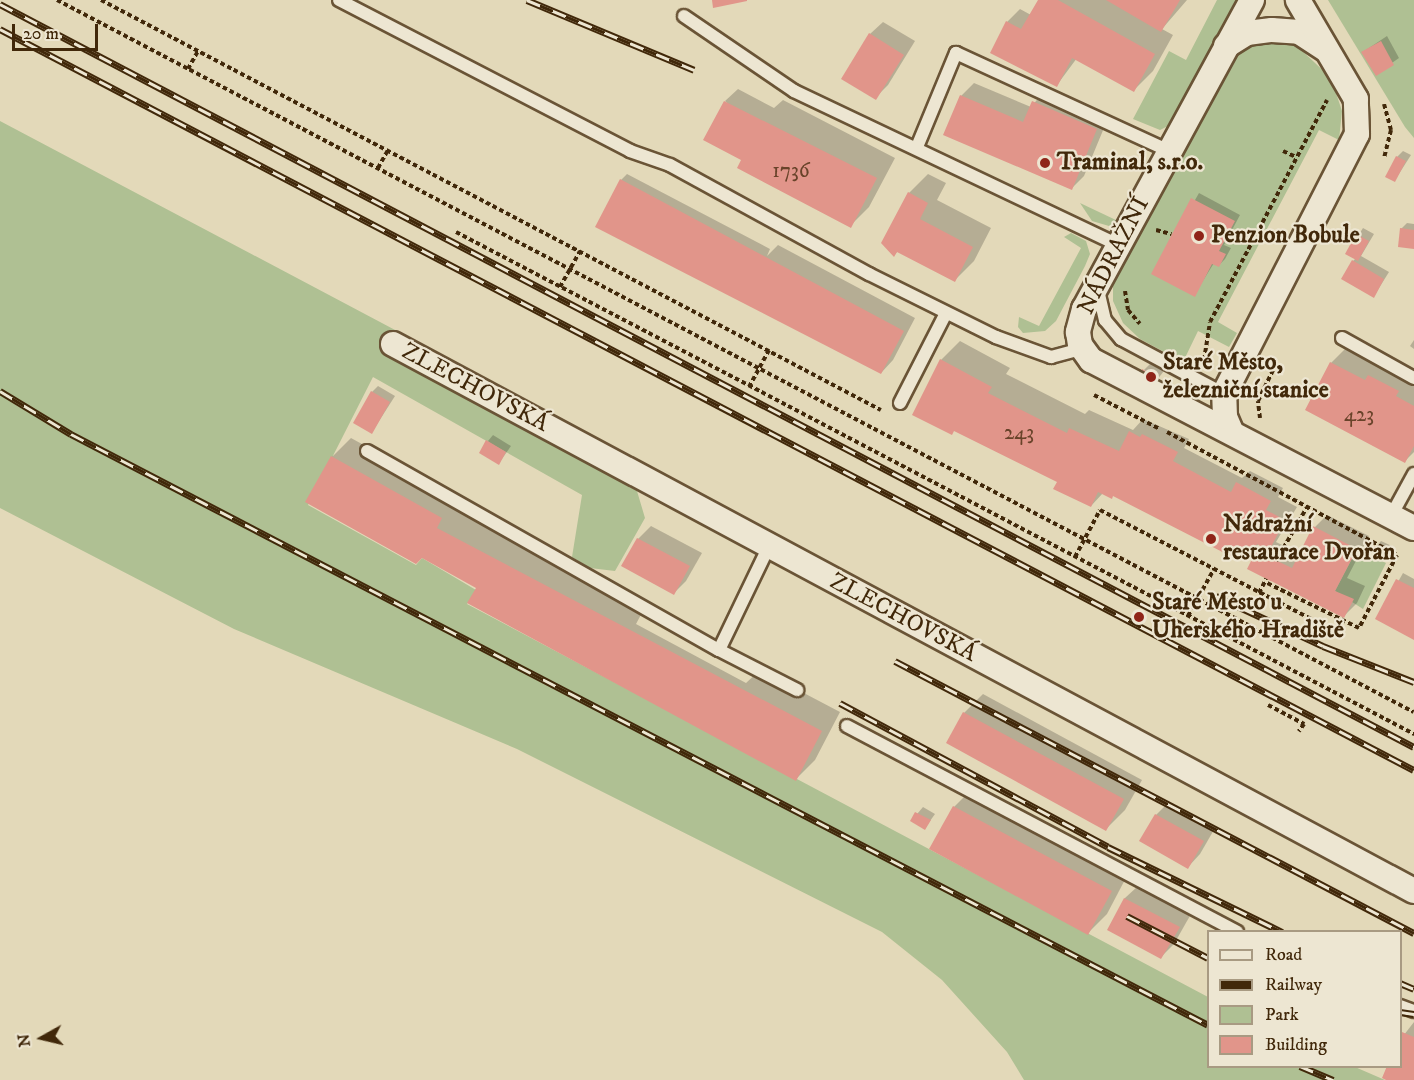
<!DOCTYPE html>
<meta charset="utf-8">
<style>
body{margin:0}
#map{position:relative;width:1414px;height:1080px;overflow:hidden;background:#e3d9b9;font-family:"IM FELL DW Pica",serif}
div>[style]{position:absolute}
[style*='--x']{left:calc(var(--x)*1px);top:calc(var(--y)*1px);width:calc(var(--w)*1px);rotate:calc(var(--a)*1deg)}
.green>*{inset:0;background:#afc093}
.shadow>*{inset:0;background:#0003}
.building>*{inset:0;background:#e1958a}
.path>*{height:4px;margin-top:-2px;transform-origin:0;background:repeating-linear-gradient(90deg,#41280a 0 4.5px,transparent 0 7.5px)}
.roads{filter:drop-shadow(2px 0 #6a5436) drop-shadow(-2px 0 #6a5436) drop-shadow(0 2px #6a5436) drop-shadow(0 -2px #6a5436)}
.lane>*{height:12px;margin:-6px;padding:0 6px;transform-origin:6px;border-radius:6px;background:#ede6d2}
.street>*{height:24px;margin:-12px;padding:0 12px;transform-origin:12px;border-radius:12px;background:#ede6d2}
.rail>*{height:7px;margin-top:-3.5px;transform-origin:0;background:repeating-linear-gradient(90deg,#ede6d2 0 14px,#41280a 0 28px);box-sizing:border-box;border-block:2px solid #41280a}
.dots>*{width:16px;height:16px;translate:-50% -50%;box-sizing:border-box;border:3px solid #ede6d2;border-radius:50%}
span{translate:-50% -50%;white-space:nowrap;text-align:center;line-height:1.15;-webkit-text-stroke:4.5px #ede6d2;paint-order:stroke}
.number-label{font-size:21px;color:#69432a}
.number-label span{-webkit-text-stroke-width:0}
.poi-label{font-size:24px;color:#41280a;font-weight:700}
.left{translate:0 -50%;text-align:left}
.street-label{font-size:24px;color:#41280a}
.legend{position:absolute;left:1207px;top:930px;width:195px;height:138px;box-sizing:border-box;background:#ede6d2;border:2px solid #a89a82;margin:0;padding:8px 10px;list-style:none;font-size:18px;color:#41280a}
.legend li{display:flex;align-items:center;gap:12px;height:30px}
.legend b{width:30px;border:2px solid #a89a82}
.north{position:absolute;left:12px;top:1008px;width:60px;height:60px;-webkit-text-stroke:4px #ede6d2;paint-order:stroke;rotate:262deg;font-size:16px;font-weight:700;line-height:24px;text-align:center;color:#41280a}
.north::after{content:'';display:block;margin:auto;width:21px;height:27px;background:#41280a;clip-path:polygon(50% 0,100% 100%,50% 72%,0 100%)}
.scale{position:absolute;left:12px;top:24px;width:86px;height:27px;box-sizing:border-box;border:3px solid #41280a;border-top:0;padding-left:8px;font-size:18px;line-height:21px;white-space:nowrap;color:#41280a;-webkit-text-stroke:4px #ede6d2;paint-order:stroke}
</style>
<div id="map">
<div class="green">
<div style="clip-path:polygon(1217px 0,1238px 0,1170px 125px,1160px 130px,1133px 119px,1169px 51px,1186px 60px)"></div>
<div style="clip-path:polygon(1328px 0,1414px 0,1414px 138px,1405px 127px)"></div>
<div style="clip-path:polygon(1274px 41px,1297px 46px,1331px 78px,1342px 111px,1339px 140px,1319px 130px,1218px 322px,1237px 333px,1229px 347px,1198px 331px,1183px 362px,1140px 339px,1123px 323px,1113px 301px,1113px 276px,1218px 75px,1240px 50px)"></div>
<div style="clip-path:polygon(0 121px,397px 331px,387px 349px,637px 491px,645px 518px,615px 571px,590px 568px,572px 557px,582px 495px,373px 377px,308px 505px,416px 565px,422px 558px,476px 590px,467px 604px,1208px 997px,1208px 1066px,1355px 1067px,1385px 1080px,1024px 1080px,1007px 1052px,942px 980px,882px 932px,517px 749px,234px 629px,0 508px)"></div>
<div style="clip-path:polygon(1080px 203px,1118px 221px,1118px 222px,1109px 226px,1092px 221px)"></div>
<div style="clip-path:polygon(1071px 233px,1086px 241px,1090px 254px,1085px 266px,1056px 321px,1045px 331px,1023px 333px,1018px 327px,1019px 317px,1039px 326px,1081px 248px,1064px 237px)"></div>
<div style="clip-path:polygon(1357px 549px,1386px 563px,1363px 609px,1335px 591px)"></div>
</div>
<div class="shadow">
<div style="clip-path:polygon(1040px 0,1187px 0,1162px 29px,1173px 35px,1153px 71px,1134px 90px,1077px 58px,1057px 85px,1007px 22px,1020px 9px,1031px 15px)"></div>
<div style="clip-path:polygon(883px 22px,915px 41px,888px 85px,875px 98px,870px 34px)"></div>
<div style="clip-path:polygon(1387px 36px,1399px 58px,1376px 74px,1363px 52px)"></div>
<div style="clip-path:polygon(974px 83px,1031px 107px,1046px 89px,1109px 116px,1084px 176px,1072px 188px,961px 96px)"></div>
<div style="clip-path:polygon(738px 89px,774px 108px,783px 100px,895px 158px,869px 207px,850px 226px,725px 101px)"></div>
<div style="clip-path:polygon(1403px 151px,1411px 155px,1395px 180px,1397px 157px)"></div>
<div style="clip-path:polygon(627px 174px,770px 249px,767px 256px,778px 245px,915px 318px,893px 360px,881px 373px,621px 180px)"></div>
<div style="clip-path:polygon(928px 174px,946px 183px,937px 200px,991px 228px,974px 261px,955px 280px,898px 251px,894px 255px,883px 243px,909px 193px)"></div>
<div style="clip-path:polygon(1199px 193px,1240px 215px,1224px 245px,1231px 248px,1225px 259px,1219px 265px,1214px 263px,1194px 295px,1153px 274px)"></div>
<div style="clip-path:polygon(1407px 223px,1414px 224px,1414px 248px,1401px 229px)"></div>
<div style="clip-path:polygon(1363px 228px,1374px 234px,1361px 256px,1389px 272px,1374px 296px,1353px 261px,1356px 258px,1347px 253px)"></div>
<div style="clip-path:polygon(1414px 340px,1414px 349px,1410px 346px)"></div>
<div style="clip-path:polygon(960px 341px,1010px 368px,1006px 374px,1085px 414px,1089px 410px,1133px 430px,1143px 419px,1189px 439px,1184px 448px,1242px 478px,1250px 471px,1283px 488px,1278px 497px,1297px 507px,1276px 542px,1301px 554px,1315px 527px,1327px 515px,1369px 536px,1347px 578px,1365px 586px,1357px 603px,1344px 616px,1249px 568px,1263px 546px,1259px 544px,1239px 560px,1114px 495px,1103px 493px,1091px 506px,1059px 481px,941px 360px)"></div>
<div style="clip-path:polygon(1350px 344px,1414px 370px,1414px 452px,1405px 461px,1331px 363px)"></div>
<div style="clip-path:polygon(1150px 364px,1164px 371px,1156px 381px,1144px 370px)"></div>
<div style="clip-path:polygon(378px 386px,395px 396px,372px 432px,372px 392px)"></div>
<div style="clip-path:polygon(493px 435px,511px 446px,499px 463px,488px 441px)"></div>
<div style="clip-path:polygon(351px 438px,460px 498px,455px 508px,644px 609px,636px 624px,746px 683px,760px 670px,840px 712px,815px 760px,796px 779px,469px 603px,478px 587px,332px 457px)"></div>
<div style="clip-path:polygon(651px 526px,702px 553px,686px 581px,674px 593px,638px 539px)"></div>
<div style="clip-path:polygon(1381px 541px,1394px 547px,1386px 557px,1373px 550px)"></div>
<div style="clip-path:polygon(1403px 573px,1414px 579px,1414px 638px,1377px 619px)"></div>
<div style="clip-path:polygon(983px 694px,1142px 780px,1125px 810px,1106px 829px,964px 713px)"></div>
<div style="clip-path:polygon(973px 788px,1129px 872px,1107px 914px,1088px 933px,954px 807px)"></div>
<div style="clip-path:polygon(1169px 802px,1215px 828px,1200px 854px,1188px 867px,1156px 815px)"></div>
<div style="clip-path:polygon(923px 807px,935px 814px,925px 828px,912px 820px)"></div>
<div style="clip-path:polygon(1138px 886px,1191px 914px,1174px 944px,1161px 957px,1109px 930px,1125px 898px)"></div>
<div style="clip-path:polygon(1414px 1022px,1414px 1080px,1390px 1080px,1400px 1066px,1400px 1040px)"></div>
</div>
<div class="building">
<div style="clip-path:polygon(712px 0,747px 0,747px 1px,713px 8px)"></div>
<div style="clip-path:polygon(1038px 0,1058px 0,1155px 54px,1134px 92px,1072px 58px,1057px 87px,990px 53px,1006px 21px,1021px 29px)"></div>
<div style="clip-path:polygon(1106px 0,1180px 0,1161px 32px)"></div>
<div style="clip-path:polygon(869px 33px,904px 55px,876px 100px,841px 79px)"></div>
<div style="clip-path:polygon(1381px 41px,1394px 65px,1376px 76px,1361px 52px)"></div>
<div style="clip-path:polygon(960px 95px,1023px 122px,1032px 101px,1097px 129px,1072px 190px,943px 135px)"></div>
<div style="clip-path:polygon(724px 101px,877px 178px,851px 228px,737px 168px,741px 160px,703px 140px)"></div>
<div style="clip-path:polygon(1396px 156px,1406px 161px,1395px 182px,1385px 177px)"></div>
<div style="clip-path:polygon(620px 179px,904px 331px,881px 374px,595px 227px)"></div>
<div style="clip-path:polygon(908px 192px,928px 203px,920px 219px,973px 247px,955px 282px,897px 252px,894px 257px,881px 243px)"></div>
<div style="clip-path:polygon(1191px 198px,1235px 221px,1219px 251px,1226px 254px,1219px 267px,1212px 264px,1195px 297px,1151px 274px)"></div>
<div style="clip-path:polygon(1400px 228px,1414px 230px,1414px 249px,1398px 247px)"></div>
<div style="clip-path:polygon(1356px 234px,1369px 241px,1358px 261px,1345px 254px)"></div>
<div style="clip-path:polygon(1352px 260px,1384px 279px,1374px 298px,1341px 279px)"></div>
<div style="clip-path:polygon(940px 359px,992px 387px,988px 393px,1067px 433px,1069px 428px,1119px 451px,1129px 431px,1140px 437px,1142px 434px,1178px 452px,1173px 461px,1231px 492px,1236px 482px,1271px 501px,1266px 510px,1285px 520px,1269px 551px,1257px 544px,1253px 552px,1246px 548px,1240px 561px,1113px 496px,1112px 499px,1098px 492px,1091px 507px,1053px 489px,1057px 482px,954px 431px,952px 435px,912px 415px)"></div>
<div style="clip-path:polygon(1330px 362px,1365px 380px,1368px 375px,1399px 391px,1396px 396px,1414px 406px,1414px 446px,1405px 463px,1305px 410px)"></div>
<div style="clip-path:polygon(1142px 369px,1159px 378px,1156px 382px,1140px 374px)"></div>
<div style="clip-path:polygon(371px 391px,390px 402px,372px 434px,353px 423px)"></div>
<div style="clip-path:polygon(486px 440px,506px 452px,499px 465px,479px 453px)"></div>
<div style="clip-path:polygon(331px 456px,442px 518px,437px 528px,822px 731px,796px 781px,467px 603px,476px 588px,422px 558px,416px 564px,305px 502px)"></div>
<div style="clip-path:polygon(1313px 526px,1357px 549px,1335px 591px,1354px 599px,1344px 618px,1247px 569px,1256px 551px,1292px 568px)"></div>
<div style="clip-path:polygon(637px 538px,690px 566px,674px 595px,621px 566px)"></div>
<div style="clip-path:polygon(1374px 546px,1389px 554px,1387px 559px,1371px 551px)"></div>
<div style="clip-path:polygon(1396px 579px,1414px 588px,1414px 640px,1375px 619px)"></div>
<div style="clip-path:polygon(963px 712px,1124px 799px,1106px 831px,946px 743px)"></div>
<div style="clip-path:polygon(953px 806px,1112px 891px,1088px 935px,929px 849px)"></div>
<div style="clip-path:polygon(915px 812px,931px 820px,925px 830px,910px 821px)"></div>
<div style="clip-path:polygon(1155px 814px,1204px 841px,1188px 869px,1139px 841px)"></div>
<div style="clip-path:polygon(1124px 898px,1180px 927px,1161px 959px,1107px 930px)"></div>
<div style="clip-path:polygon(1402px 1032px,1414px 1037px,1414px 1080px,1386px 1080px,1382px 1078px,1387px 1066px,1400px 1066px)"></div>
</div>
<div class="path">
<div style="--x:57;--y:0;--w:1532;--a:27.69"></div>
<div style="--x:101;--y:0;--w:881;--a:27.73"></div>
<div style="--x:188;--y:69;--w:21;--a:-61"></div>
<div style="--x:1384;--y:104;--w:27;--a:75"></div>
<div style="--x:1391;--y:130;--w:29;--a:104"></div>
<div style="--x:1283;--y:151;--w:14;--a:25"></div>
<div style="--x:378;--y:168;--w:21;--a:-61"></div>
<div style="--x:1156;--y:230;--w:16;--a:15"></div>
<div style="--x:456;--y:232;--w:1082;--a:27.65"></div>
<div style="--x:560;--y:287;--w:41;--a:-60.9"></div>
<div style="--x:1125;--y:291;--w:19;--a:81"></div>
<div style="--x:1128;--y:310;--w:18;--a:49"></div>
<div style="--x:1204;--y:360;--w:38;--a:-81"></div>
<div style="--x:1210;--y:322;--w:251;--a:-62.2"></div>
<div style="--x:749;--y:387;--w:42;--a:-61.6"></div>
<div style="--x:1094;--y:395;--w:74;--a:27.3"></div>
<div style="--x:1260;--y:418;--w:17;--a:-97"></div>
<div style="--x:1258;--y:401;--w:34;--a:-64"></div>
<div style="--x:1167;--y:432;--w:261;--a:28.1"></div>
<div style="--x:1397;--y:555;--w:82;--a:117.5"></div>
<div style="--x:1359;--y:628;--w:105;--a:-153.9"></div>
<div style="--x:1075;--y:557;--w:53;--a:-62"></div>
<div style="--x:1100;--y:510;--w:242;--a:27.3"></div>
<div style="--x:1276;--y:561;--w:62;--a:-60.1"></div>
<div style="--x:1259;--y:593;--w:16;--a:-63"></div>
<div style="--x:1188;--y:616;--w:54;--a:-61"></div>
<div style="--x:1268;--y:705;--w:41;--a:27.8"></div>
<div style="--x:1304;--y:724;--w:9;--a:126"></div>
</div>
<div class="roads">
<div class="lane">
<div style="--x:339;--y:0;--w:328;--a:27.4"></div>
<div style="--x:630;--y:151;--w:42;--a:19.3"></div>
<div style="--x:670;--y:165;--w:227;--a:28.7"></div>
<div style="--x:869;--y:274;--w:142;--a:26.4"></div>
<div style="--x:996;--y:337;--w:59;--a:20"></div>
<div style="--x:1051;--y:357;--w:31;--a:-15"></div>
<div style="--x:684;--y:16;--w:133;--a:34.3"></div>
<div style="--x:794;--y:91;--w:359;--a:25.4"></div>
<div style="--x:917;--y:147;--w:102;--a:-67.5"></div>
<div style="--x:956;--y:53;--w:234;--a:24.7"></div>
<div style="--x:1098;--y:290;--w:31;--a:77"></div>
<div style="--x:1105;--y:320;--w:25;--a:50"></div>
<div style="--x:1121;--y:339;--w:117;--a:28.1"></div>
<div style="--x:1342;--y:338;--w:82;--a:29.1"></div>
<div style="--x:900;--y:403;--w:101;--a:-62.9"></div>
<div style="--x:367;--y:451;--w:404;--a:29.5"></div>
<div style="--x:719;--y:650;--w:115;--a:-64.3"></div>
<div style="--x:1391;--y:516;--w:48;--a:-61.3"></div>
<div style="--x:719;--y:650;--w:88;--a:27.1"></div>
<div style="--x:847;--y:726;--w:441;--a:27.8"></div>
<div style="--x:1400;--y:1006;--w:15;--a:20"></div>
</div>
<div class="street">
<div style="--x:1252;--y:0;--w:352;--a:118.5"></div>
<div style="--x:1084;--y:309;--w:24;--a:105"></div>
<div style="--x:1078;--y:332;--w:13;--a:81"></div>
<div style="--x:1080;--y:345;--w:19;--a:54"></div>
<div style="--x:1091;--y:360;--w:364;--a:27.5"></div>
<div style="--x:1226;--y:46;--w:25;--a:-32"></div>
<div style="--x:1247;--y:33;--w:25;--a:-7"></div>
<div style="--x:1272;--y:30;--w:27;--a:4"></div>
<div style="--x:1299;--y:32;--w:31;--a:33"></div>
<div style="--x:393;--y:344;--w:1158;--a:28.18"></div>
<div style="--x:1231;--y:431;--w:15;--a:-113"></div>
<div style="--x:1225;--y:417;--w:23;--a:-92"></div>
<div style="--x:1224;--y:394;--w:292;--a:-62.9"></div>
<div style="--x:1357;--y:134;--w:35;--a:-92"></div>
<div style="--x:1356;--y:99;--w:115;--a:-120.4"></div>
</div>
</div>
<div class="rail">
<div style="--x:527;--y:0;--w:181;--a:22.7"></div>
<div style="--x:0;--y:4;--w:1597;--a:27.72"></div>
<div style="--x:0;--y:29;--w:1596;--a:27.66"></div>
<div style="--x:0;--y:391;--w:83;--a:31.2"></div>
<div style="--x:71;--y:434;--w:1281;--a:27.46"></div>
<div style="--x:1216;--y:596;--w:118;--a:25"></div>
<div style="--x:1323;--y:646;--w:98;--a:21.6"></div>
<div style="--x:895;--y:661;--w:586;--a:27.66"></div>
<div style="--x:840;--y:703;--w:304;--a:28.2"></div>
<div style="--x:1108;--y:847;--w:194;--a:26"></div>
<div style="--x:1127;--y:916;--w:91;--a:27.4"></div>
<div style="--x:1400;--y:983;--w:15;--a:23"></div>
<div style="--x:1400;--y:1012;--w:14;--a:8"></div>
<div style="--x:1300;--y:1066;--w:36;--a:23"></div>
</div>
<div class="dots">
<div style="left:1045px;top:163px;background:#8f2418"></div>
<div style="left:1199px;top:236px;background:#8f2418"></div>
<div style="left:1151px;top:377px;background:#8f2418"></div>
<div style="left:1211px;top:539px;background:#8f2418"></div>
<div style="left:1139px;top:617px;background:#8f2418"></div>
</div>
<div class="number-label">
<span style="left:791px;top:171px">1736</span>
<span style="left:1359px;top:415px">423</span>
<span style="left:1019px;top:433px">243</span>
</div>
<div class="poi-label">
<span class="left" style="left:1057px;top:163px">Traminal, s.r.o.</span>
<span class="left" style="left:1211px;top:236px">Penzion Bobule</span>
<span class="left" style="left:1163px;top:377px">Staré Město,<br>železniční stanice</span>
<span class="left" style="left:1223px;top:539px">Nádražní<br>restaurace Dvořan</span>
<span class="left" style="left:1152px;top:617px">Staré Město u<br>Uherského Hradiště</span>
</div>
<div class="street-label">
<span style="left:1114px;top:256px;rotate:-63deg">NÁDRAŽNÍ</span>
<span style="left:475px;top:388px;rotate:28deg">ZLECHOVSKÁ</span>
<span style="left:903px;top:618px;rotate:28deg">ZLECHOVSKÁ</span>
</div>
<ul class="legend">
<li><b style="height:8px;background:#ede6d2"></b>Road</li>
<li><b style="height:8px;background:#41280a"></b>Railway</li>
<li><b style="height:16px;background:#afc093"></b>Park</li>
<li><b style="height:16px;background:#e1958a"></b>Building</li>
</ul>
<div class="north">N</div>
<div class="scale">20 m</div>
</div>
